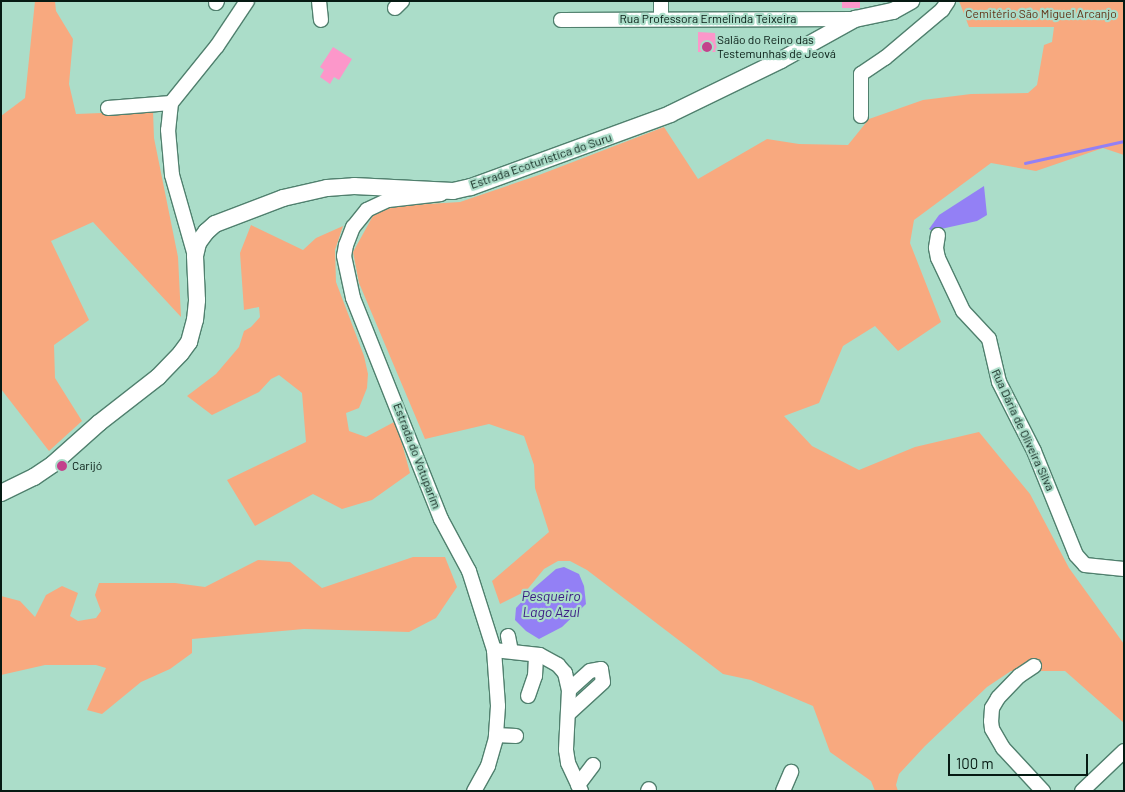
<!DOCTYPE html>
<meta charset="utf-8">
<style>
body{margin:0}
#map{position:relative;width:1125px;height:792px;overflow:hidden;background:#abddc9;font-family:Barlow,sans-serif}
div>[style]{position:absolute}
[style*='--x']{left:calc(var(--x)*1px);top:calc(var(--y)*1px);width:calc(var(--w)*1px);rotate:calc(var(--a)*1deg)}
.green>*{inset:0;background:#f8a97f}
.water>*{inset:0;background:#9380f5}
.stream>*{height:2.5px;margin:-1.25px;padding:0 1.25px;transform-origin:1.25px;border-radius:1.25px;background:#9380f5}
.building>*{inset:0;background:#fc97ca}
.roads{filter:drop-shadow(1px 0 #50806e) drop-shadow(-1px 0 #50806e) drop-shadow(0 1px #50806e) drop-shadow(0 -1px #50806e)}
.minor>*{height:14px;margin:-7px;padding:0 7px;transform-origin:7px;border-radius:7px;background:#fff}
.major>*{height:16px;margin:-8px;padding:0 8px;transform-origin:8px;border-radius:8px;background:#fff}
.dots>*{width:14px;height:14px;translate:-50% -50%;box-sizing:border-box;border:2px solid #abddc9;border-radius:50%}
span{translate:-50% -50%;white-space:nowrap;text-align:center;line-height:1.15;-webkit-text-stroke:4.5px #abddc9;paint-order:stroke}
.park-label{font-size:12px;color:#613216}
.street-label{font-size:12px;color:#061a13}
.poi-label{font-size:12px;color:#061a13}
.left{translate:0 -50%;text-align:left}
.water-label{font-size:14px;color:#3a1a82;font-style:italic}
.frame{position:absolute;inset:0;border:2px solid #061a13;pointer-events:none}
.scale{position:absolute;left:948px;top:754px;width:140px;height:22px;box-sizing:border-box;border:2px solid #061a13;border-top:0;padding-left:6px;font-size:15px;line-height:18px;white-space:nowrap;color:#061a13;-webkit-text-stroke:4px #abddc9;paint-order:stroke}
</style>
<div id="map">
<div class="green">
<div style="clip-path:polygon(35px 1px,55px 1px,56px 11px,73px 39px,69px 84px,76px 114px,153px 111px,154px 138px,178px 257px,181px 317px,93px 222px,51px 241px,89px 320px,54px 345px,55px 378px,82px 421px,49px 451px,1px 389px,1px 116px,25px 98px)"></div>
<div style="clip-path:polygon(959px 1px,1124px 1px,1124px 155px,1103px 148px,1036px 171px,991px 163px,914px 220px,910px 243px,941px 322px,898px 351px,875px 326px,843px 346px,819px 403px,784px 416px,812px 446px,859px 470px,915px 447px,979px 432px,1030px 494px,1069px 568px,1124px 644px,1124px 723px,1065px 671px,1011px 671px,987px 687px,925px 746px,899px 774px,896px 785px,898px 791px,875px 791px,871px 781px,830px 752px,813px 706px,751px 680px,723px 674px,587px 570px,570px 561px,558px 561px,544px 569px,526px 591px,500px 604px,492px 581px,549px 532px,535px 488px,534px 465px,524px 436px,489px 424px,425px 439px,359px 283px,353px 252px,374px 214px,396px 206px,460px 202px,539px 175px,664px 127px,698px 179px,767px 139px,799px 144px,848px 145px,869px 119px,923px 100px,971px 94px,1028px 93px,1037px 85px,1044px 45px,1052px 42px,1054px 27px,969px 27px)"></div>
<div style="clip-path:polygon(251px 225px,303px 250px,316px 238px,343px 226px,335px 250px,336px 282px,364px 356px,368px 374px,367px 388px,359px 408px,346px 413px,349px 431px,366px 437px,396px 421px,410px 473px,372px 500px,342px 509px,313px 494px,255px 526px,227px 480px,306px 442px,302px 393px,279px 375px,271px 379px,259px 392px,212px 415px,187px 396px,216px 374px,239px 347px,244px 331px,251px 327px,260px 317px,259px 307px,244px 310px,240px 253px)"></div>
<div style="clip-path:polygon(413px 557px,445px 557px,457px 587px,436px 618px,409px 632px,304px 629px,192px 639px,192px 653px,170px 669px,141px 682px,102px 714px,87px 710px,106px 668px,96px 665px,45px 665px,1px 675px,1px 596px,20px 601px,35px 617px,46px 595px,62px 586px,78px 593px,70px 616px,78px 621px,96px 618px,101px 611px,95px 595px,99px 583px,175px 583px,205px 587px,258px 560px,290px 562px,322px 588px)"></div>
</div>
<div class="water">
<div style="clip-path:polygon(984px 186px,987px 215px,977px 221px,932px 231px,929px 229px,939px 215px)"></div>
<div style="clip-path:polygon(564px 567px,579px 574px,584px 586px,586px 604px,562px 627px,539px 639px,526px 631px,515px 620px,516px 608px,534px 588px,556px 569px)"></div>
</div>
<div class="stream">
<div style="--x:1025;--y:163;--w:101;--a:-12.5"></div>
</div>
<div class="building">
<div style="clip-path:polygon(842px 1px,860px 1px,860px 8px,842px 8px)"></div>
<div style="clip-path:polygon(698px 32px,715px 33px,717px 52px,698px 52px)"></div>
<div style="clip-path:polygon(333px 47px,352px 59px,339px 80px,334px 77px,330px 84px,320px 77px,324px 70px,320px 67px)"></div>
</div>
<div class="roads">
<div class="minor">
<div style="--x:319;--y:1;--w:19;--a:84"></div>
<div style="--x:661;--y:1;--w:18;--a:90"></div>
<div style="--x:216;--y:3;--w:2;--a:-63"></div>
<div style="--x:395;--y:8;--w:10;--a:-45"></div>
<div style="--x:561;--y:20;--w:294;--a:-0.2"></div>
<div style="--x:171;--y:103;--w:27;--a:96"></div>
<div style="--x:168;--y:130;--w:45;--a:84.9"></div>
<div style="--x:172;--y:175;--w:84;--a:74.1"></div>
<div style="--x:108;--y:108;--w:63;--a:-4.5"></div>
<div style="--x:171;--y:103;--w:73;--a:-51.1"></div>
<div style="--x:217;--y:46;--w:54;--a:-56.3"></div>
<div style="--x:861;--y:116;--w:42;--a:-90"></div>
<div style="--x:861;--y:74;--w:29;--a:-34"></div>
<div style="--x:885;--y:58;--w:75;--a:-40.1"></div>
<div style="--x:942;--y:10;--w:11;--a:-56"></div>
<div style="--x:441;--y:194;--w:53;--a:173.5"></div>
<div style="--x:388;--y:200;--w:23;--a:155"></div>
<div style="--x:367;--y:210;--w:22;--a:129"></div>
<div style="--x:353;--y:227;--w:19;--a:111"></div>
<div style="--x:346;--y:245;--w:11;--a:100"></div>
<div style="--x:344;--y:256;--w:43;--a:77.9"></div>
<div style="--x:353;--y:298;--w:238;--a:68.3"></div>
<div style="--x:441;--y:519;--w:59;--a:61.7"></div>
<div style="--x:469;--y:571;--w:83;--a:72.4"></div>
<div style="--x:494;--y:650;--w:56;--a:85.9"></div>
<div style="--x:498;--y:706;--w:32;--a:94"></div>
<div style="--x:496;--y:738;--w:29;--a:106"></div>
<div style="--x:488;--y:766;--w:29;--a:119"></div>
<div style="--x:938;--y:235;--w:13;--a:99"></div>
<div style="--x:936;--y:248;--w:10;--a:79"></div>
<div style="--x:938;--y:258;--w:59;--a:64.7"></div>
<div style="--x:963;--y:311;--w:38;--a:47"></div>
<div style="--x:989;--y:339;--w:44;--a:76.9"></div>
<div style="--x:999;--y:382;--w:77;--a:63.1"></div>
<div style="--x:1034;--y:451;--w:112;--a:68"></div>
<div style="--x:1076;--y:555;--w:13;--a:48"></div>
<div style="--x:1085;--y:565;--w:39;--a:6"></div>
<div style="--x:508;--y:636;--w:15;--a:79"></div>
<div style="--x:494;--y:650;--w:46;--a:6.2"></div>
<div style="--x:540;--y:655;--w:21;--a:29"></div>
<div style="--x:558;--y:665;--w:11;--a:49"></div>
<div style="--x:565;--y:673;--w:17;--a:77"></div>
<div style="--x:569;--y:690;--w:60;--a:92.9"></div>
<div style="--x:566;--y:750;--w:13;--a:81"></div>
<div style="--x:568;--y:763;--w:31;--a:65"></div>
<div style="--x:1034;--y:666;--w:18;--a:146"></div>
<div style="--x:1019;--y:676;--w:30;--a:134"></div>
<div style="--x:998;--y:698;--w:12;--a:121"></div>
<div style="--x:992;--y:708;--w:13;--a:94"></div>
<div style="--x:991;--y:721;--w:8;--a:83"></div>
<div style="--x:992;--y:729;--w:22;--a:60"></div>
<div style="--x:1003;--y:748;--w:59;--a:47.1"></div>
<div style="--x:528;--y:696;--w:21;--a:-71"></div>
<div style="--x:535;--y:676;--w:21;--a:-87"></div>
<div style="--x:568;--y:714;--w:47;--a:-42.4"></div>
<div style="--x:603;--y:682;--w:13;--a:-99"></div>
<div style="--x:601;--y:669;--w:11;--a:170"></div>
<div style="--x:590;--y:671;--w:28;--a:138"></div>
<div style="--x:496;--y:735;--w:20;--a:3"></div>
<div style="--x:578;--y:785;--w:25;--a:-53"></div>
<div style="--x:648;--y:791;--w:2;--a:-63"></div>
<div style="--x:783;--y:791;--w:21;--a:-67"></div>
<div style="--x:1082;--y:791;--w:58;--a:-43.6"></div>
</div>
<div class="major">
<div style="--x:1;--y:493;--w:37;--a:-26"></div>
<div style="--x:34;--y:477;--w:23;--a:-34"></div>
<div style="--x:53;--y:464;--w:62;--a:-41.7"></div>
<div style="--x:99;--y:423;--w:75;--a:-37.9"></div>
<div style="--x:158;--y:377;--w:33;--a:-46"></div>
<div style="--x:181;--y:353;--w:14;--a:-54"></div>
<div style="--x:189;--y:342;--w:23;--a:-75"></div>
<div style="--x:195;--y:320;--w:20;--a:-84"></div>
<div style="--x:197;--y:300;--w:44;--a:-92.6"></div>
<div style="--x:195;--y:256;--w:13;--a:-77"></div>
<div style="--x:198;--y:243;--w:14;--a:-54"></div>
<div style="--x:206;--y:232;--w:12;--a:-42"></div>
<div style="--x:215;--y:224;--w:73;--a:-20.9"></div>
<div style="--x:283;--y:198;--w:45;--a:-12.8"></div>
<div style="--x:327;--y:188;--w:27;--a:-4"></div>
<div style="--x:354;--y:186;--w:99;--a:2.9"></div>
<div style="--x:453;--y:191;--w:18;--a:-13"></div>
<div style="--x:471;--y:187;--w:212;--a:-20.1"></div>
<div style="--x:670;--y:114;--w:123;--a:-25.9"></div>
<div style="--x:781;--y:60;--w:85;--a:-29"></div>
<div style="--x:855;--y:19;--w:39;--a:-12"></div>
<div style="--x:893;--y:11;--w:21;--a:-29"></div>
</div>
</div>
<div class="dots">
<div style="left:707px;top:47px;background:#c3428c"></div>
<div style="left:62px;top:466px;background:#c3428c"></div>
</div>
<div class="park-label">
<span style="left:1041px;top:14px">Cemitério São Miguel Arcanjo</span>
</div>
<div class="street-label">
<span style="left:708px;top:19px">Rua Professora Ermelinda Teixeira</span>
<span style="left:541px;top:161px;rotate:-19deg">Estrada Ecoturistica do Suru</span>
<span style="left:1023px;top:430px;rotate:65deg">Rua Dária de Oliveira Silva</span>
<span style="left:417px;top:456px;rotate:69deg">Estrada do Votuparim</span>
</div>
<div class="poi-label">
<span class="left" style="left:717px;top:47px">Salão do Reino das<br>Testemunhas de Jeová</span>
<span class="left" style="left:72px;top:466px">Carijó</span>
</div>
<div class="water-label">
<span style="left:551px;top:604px">Pesqueiro<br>Lago Azul</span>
</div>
<div class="frame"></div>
<div class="scale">100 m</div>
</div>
